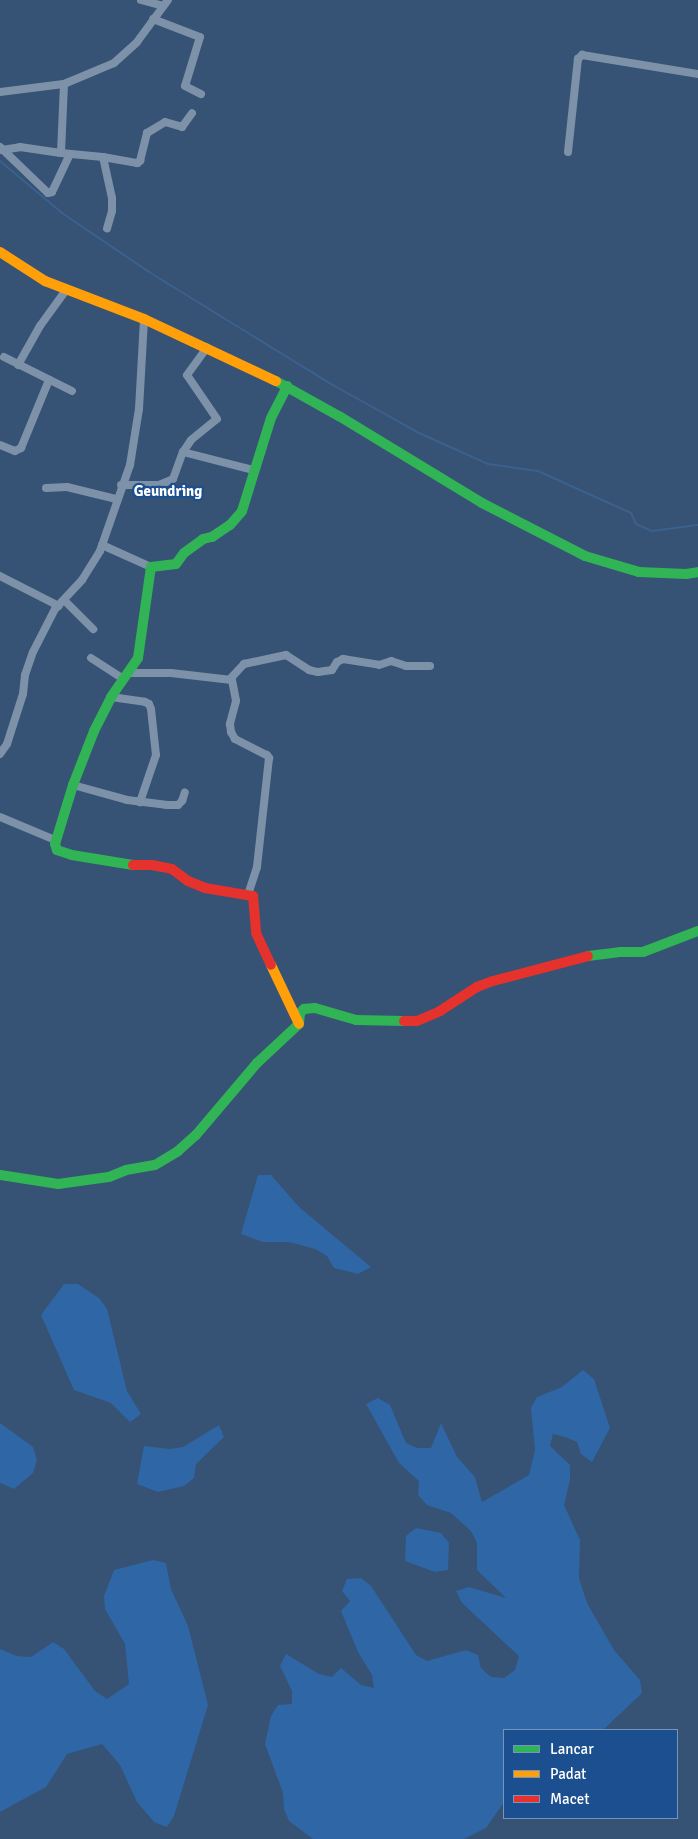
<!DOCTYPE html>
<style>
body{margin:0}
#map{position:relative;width:698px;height:1839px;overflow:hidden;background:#365274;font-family:Signika,sans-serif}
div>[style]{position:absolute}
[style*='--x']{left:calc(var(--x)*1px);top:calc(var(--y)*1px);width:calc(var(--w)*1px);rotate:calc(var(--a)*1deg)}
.green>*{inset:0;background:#2f66a5}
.stream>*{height:2px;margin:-1px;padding:0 1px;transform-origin:1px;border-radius:1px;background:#3b618d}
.street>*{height:8px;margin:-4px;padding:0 4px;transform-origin:4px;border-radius:4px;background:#7d92a8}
.fast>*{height:10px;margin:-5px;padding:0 5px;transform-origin:5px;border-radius:5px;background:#30b455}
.slow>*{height:10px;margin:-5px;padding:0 5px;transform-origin:5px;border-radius:5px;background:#ff9f0a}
.jam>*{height:10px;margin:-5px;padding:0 5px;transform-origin:5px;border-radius:5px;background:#e5322d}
span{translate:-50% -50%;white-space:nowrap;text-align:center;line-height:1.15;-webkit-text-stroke:4.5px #1b4f8f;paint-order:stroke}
.quarter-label{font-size:15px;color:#fff;font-weight:700}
.legend{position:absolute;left:503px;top:1729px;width:175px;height:90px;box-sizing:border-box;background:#1b4f8f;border:1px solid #7695bc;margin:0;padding:6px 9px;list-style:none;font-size:15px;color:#fff}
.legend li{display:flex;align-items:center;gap:10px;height:25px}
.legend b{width:25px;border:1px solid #7695bc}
</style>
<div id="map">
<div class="green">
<div style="clip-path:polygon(258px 1175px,271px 1175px,299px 1207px,371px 1267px,358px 1274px,334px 1268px,327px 1256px,315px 1249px,289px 1242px,263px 1242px,241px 1234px)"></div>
<div style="clip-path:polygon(64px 1284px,78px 1284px,99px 1298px,107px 1309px,127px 1391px,141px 1414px,130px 1422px,111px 1403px,74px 1390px,41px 1315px)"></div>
<div style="clip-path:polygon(583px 1370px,594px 1379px,610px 1428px,592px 1462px,581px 1454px,577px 1442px,565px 1437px,553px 1434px,550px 1446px,570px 1465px,570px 1480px,564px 1505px,580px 1540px,579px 1578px,587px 1603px,614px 1650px,640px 1680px,642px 1693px,603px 1730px,504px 1730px,504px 1802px,486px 1828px,464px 1839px,313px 1839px,289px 1821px,284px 1809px,283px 1793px,265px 1744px,271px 1716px,278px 1705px,292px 1704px,292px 1691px,280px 1666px,286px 1654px,319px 1674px,332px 1677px,341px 1668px,361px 1685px,374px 1688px,372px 1675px,358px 1652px,341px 1611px,350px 1601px,342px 1591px,347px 1579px,361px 1578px,371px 1586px,416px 1655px,427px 1661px,466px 1650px,478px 1655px,481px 1668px,491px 1677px,504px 1678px,515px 1670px,519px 1656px,462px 1603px,456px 1591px,469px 1587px,506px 1598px,477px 1570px,477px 1543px,471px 1531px,451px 1513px,427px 1505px,418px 1495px,419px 1481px,399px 1463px,366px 1404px,378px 1398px,390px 1405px,406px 1443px,417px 1448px,431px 1448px,441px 1423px,457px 1457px,475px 1477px,482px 1502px,529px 1475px,535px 1450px,531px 1408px,537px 1397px,562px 1387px)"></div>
<div style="clip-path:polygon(0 1423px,33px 1447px,37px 1460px,33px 1473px,14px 1489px,0 1483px)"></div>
<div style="clip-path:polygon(219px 1425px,224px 1437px,196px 1464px,194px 1478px,184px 1486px,158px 1492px,137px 1484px,144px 1446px,170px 1449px,183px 1447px)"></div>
<div style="clip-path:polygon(416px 1528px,441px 1533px,449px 1543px,448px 1570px,435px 1572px,405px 1561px,406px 1536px)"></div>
<div style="clip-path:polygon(153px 1560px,166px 1563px,171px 1589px,188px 1626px,208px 1705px,174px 1816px,167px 1827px,154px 1822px,137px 1802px,120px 1765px,102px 1744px,67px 1754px,46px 1787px,0 1812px,0 1649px,17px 1656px,31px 1657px,53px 1642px,64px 1649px,95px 1691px,107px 1699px,129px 1684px,125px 1644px,105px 1609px,104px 1596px,114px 1570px)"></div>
</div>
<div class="stream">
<div style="--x:0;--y:161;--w:81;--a:40"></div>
<div style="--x:62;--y:213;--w:105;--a:34.1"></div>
<div style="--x:149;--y:272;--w:214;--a:31.6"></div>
<div style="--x:331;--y:384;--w:101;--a:29.1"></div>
<div style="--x:419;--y:433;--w:76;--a:24.2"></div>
<div style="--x:488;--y:464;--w:50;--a:8"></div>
<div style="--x:538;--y:471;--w:102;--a:24.3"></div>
<div style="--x:631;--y:513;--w:12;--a:66"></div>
<div style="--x:636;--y:524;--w:17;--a:24"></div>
<div style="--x:652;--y:531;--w:46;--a:-7.4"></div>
</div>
<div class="street">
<div style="--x:141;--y:0;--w:23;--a:15"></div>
<div style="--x:153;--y:19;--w:50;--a:21"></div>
<div style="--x:200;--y:37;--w:51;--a:107"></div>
<div style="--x:185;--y:86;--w:18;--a:27"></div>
<div style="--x:64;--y:84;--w:69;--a:92.5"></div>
<div style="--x:61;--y:153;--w:42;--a:5.4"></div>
<div style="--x:103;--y:157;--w:35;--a:10"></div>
<div style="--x:137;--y:163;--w:4;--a:-34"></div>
<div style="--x:140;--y:161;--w:29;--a:-76"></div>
<div style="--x:147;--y:133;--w:21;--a:-31"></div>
<div style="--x:165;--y:122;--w:18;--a:16"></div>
<div style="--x:182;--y:127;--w:17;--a:-54"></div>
<div style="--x:0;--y:92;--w:64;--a:-7.1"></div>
<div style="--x:64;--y:84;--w:54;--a:-22.8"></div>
<div style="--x:114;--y:63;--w:31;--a:-42"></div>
<div style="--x:137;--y:42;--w:52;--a:-53.6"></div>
<div style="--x:0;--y:147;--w:66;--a:43.8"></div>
<div style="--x:48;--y:193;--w:4;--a:-14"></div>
<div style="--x:52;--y:192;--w:42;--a:-64.7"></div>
<div style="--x:2;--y:150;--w:18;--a:-9"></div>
<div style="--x:20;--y:147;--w:41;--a:8.3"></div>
<div style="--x:568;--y:152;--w:94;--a:-83.9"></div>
<div style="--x:578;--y:59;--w:6;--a:-45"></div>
<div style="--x:582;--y:55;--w:118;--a:9.3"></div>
<div style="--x:103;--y:157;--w:42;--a:77.6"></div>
<div style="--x:112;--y:198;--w:13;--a:90"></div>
<div style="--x:112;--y:211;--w:18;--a:106"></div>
<div style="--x:4;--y:357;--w:76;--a:26.6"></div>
<div style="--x:18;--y:365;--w:45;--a:-60.6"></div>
<div style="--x:40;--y:326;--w:44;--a:-54.2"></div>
<div style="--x:0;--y:445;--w:16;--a:22"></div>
<div style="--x:15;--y:451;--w:7;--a:-27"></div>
<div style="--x:21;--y:448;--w:74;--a:-67.6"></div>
<div style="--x:183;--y:452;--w:14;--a:-56"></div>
<div style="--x:191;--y:440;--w:33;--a:-39"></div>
<div style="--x:217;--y:419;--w:53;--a:-124.3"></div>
<div style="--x:187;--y:375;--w:34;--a:-54"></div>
<div style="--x:121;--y:485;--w:38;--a:0"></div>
<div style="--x:159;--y:485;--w:15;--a:-23"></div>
<div style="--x:173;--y:479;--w:29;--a:-70"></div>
<div style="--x:183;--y:452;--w:72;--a:14.4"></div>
<div style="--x:46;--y:488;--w:21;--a:-3"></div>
<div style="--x:67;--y:487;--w:50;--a:13.8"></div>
<div style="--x:102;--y:545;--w:54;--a:24.2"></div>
<div style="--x:0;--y:576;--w:66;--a:27"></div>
<div style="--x:65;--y:601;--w:40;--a:45"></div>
<div style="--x:91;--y:658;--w:38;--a:33"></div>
<div style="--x:129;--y:673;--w:42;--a:0"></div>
<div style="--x:171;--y:673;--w:61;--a:6.5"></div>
<div style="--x:232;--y:680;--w:21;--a:79"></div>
<div style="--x:236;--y:701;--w:24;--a:105"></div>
<div style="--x:230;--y:724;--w:8;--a:83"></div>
<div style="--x:231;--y:732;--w:8;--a:60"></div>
<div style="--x:235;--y:739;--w:36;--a:27"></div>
<div style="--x:267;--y:755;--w:4;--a:56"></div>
<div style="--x:269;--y:758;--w:110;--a:96.3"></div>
<div style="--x:257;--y:867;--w:28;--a:108"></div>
<div style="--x:230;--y:679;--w:21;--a:-47"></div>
<div style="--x:244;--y:664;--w:43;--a:-12.1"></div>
<div style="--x:286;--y:655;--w:27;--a:33"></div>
<div style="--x:309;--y:670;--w:9;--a:13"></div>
<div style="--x:318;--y:672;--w:14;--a:-8"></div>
<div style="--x:332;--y:670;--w:9;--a:-58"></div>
<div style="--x:337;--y:662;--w:7;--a:-27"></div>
<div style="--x:343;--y:659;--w:36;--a:9"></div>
<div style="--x:379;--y:665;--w:13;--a:-18"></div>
<div style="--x:391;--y:661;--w:16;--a:18"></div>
<div style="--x:406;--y:666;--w:24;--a:0"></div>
<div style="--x:111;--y:697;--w:34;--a:8"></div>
<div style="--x:145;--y:702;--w:4;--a:27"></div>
<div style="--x:149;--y:704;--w:5;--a:68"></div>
<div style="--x:151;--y:709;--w:46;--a:83.8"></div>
<div style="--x:156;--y:755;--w:50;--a:108.8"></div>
<div style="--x:0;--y:754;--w:12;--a:-55"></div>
<div style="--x:7;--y:744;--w:52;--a:-72.3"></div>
<div style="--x:23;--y:694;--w:19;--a:-84"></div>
<div style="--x:25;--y:675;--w:24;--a:-71"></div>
<div style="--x:33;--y:652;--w:48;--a:-62.9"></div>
<div style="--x:55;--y:609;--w:40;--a:-47"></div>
<div style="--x:82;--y:580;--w:34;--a:-58"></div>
<div style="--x:100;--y:551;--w:91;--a:-70.8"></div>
<div style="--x:130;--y:465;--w:57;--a:-80.9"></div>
<div style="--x:139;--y:409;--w:90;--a:-86.8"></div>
<div style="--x:73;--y:785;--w:56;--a:15.5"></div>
<div style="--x:127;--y:800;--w:39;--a:7"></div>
<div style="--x:166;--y:805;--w:12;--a:0"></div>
<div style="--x:178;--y:805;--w:6;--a:-45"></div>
<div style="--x:182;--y:801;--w:9;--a:-72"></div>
<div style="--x:0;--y:817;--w:60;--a:22.7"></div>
</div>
<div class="fast">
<div style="--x:276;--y:381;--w:72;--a:29.1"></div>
<div style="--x:339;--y:416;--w:167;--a:31.3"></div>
<div style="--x:482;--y:503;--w:116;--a:27.2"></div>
<div style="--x:585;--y:556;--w:56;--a:16.5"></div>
<div style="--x:639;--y:572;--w:47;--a:2.4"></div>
<div style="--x:686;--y:574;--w:12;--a:-9"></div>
<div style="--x:133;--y:865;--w:62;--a:-170.7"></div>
<div style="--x:72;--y:855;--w:16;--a:-162"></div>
<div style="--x:57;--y:850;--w:6;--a:-108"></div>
<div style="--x:55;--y:844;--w:62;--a:-73"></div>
<div style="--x:73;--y:785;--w:58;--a:-68.7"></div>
<div style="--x:94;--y:731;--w:38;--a:-63"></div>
<div style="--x:111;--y:697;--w:47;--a:-55.3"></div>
<div style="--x:138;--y:658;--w:92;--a:-81.9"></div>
<div style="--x:151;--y:567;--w:25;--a:-7"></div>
<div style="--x:176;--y:564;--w:14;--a:-54"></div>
<div style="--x:184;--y:553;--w:24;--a:-36"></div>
<div style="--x:203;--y:539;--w:9;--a:-13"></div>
<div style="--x:212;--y:537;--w:22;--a:-34"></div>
<div style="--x:230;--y:525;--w:18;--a:-49"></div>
<div style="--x:242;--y:511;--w:97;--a:-72.7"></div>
<div style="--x:271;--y:418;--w:36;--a:-63"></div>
<div style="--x:588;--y:956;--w:32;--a:-7"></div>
<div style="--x:620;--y:952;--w:23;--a:0"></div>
<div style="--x:643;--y:952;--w:59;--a:-20.9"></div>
<div style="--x:0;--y:1175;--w:59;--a:8.8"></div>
<div style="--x:58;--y:1184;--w:51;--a:-7.8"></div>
<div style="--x:109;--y:1177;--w:18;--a:-22"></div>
<div style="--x:126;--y:1170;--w:29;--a:-10"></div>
<div style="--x:155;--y:1165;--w:27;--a:-31"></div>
<div style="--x:178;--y:1151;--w:24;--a:-42"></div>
<div style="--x:196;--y:1135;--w:94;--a:-49.7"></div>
<div style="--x:257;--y:1063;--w:57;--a:-42.9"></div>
<div style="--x:299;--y:1024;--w:11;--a:-85"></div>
<div style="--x:300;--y:1013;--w:6;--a:-45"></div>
<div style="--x:304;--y:1009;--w:11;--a:-5"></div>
<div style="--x:315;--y:1008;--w:43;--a:16.3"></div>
<div style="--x:356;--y:1020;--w:48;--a:1.2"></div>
</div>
<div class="slow">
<div style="--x:0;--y:252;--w:54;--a:32.8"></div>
<div style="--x:45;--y:281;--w:106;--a:21"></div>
<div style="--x:144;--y:319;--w:146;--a:25.2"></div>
<div style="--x:271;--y:965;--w:65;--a:64.6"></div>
</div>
<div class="jam">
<div style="--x:133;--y:865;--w:19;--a:0"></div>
<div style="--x:152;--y:865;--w:20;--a:11"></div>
<div style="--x:172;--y:869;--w:20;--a:37"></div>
<div style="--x:188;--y:881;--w:18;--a:22"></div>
<div style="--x:205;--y:888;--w:49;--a:9.5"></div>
<div style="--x:253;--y:896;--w:37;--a:85"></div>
<div style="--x:256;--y:933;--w:35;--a:65"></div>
<div style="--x:404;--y:1021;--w:13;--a:0"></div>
<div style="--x:417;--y:1021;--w:25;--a:-23"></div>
<div style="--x:440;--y:1011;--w:44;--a:-33"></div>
<div style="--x:477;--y:987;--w:17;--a:-21"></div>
<div style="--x:493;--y:981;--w:98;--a:-14.7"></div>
</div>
<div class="quarter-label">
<span style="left:168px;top:492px">Geundring</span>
</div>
<ul class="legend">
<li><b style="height:6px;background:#30b455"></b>Lancar</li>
<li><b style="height:6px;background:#ff9f0a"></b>Padat</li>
<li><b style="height:6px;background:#e5322d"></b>Macet</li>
</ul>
</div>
